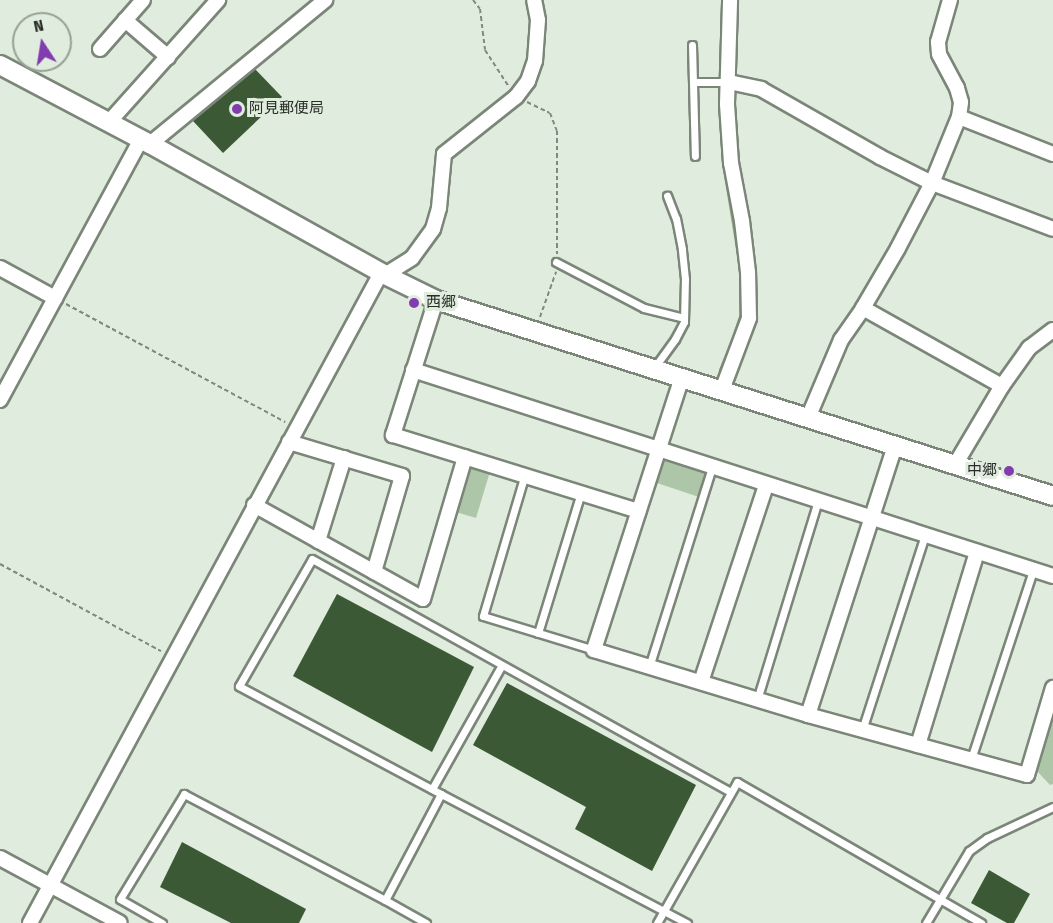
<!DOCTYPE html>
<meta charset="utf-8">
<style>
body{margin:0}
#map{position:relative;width:1053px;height:923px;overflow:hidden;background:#e0ecdd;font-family:"Fira Sans Condensed","Noto Sans JP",sans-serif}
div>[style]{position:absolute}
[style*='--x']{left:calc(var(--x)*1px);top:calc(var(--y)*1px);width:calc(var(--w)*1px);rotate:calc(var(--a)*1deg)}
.green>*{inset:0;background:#aec6a8}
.water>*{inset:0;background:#8fae87}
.stream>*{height:4px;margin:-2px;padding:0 2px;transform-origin:2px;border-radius:2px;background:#8fae87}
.building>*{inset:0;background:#3c5935}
.path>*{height:2px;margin-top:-1px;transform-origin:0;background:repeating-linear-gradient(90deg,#80897f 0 4.5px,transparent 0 7.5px)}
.roads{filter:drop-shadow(2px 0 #7b8679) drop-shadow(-2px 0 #7b8679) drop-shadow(0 2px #7b8679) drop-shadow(0 -2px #7b8679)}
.lane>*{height:7px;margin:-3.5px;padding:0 3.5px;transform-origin:3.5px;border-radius:3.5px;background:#fff}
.street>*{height:14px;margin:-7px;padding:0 7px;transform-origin:7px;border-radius:7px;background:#fff}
.secondary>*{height:18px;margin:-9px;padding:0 9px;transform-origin:9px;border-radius:9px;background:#fff}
.dots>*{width:16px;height:16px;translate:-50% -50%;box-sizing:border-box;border:3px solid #e0ecdd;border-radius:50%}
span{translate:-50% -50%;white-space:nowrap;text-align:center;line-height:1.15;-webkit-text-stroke:6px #e0ecdd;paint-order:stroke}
.poi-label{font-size:15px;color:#282d27}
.left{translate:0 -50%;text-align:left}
.right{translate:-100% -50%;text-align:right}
.north{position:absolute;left:12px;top:12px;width:60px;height:60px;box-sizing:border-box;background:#e0ecdd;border:2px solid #96a094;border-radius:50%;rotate:348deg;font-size:16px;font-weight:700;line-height:24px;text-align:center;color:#282d27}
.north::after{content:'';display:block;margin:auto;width:21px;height:27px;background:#833caf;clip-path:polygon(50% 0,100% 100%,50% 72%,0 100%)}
</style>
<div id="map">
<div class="green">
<div style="clip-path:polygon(658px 449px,712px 467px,702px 498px,648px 480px)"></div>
<div style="clip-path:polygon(465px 457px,492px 465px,476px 518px,449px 510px)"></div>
<div style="clip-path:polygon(1053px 692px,1053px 784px,1050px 785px,1037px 771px,1028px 775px)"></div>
</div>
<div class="water">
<div style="clip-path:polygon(719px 106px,725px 109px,746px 298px,739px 335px,733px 335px,739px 316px,740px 274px,722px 163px)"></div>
</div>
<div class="stream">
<div style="--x:721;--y:370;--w:25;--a:-67"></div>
</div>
<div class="building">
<div style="clip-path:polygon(255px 69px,282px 97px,223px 153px,193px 121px)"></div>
<div style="clip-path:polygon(337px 594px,474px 667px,432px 752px,293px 676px)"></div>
<div style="clip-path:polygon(507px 683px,696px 785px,652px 871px,575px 829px,586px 807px,473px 745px)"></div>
<div style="clip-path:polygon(182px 842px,306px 909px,299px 923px,231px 923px,160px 887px)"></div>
<div style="clip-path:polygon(989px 870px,1030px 894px,1014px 923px,1007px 923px,971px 903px)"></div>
</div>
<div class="path">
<div style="--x:473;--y:0;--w:11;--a:52"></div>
<div style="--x:480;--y:9;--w:41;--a:83"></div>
<div style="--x:485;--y:50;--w:44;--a:57"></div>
<div style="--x:527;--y:102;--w:25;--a:26"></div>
<div style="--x:550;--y:113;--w:19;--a:69"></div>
<div style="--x:557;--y:131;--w:123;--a:90"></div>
<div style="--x:66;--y:304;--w:249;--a:28.3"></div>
<div style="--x:540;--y:317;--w:48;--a:-70.4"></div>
<div style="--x:0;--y:564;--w:183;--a:28.4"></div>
</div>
<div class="roads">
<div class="lane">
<div style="--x:692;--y:45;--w:111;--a:88.5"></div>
<div style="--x:693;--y:82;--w:36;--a:0"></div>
<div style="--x:556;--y:262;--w:99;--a:27.6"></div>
<div style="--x:644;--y:308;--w:41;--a:14"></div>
<div style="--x:654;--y:368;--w:36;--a:-54"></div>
<div style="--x:675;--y:339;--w:19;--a:-62"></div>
<div style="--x:684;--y:322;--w:43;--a:-88.7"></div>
<div style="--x:685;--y:279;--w:30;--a:-96"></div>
<div style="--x:682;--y:249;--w:31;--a:-101"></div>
<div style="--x:676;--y:219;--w:25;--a:-111"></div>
<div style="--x:525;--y:474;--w:148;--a:106.5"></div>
<div style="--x:483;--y:616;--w:116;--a:17"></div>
<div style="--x:538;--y:633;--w:147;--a:-73"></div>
<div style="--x:649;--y:667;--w:210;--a:-72.5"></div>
<div style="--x:757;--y:700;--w:208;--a:-73"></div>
<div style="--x:862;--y:730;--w:205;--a:-72.1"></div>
<div style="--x:971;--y:759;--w:199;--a:-71.8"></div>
<div style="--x:432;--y:789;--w:142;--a:-60.6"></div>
<div style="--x:441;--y:794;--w:229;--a:-151.9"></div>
<div style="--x:239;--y:686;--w:146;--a:-60.1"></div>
<div style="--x:312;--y:559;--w:479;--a:29.1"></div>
<div style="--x:162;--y:923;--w:48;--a:-150.3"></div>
<div style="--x:120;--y:899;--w:123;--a:-58.6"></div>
<div style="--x:184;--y:794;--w:227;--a:27.8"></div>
<div style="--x:426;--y:923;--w:47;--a:-150.7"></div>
<div style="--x:385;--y:900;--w:120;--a:-62.2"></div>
<div style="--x:441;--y:794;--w:278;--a:27.7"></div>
<div style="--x:657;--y:923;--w:162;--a:-60.4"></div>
<div style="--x:737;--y:782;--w:282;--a:30"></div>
<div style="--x:926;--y:923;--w:84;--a:-59.2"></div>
<div style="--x:969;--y:851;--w:22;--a:-36"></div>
<div style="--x:987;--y:838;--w:73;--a:-25.2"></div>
</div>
<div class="street">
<div style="--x:125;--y:20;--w:57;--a:40.7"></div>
<div style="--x:100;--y:49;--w:65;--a:-48.7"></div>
<div style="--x:729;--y:82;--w:33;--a:12"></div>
<div style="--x:761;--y:89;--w:137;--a:29.7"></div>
<div style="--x:880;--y:157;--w:58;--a:26.6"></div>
<div style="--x:932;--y:183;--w:129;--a:20.8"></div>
<div style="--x:959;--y:117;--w:101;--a:21.5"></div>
<div style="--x:109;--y:122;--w:164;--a:-48.2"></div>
<div style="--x:150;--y:144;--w:227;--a:-39.4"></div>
<div style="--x:0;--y:268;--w:63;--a:28.6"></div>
<div style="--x:385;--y:275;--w:32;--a:-32"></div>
<div style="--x:412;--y:258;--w:36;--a:-54"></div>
<div style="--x:433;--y:229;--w:22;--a:-74"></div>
<div style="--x:439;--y:208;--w:54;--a:-84.7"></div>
<div style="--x:444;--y:154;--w:92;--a:-38.4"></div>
<div style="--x:516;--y:97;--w:20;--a:-53"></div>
<div style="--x:528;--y:81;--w:21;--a:-71"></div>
<div style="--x:535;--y:61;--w:41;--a:-85.8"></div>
<div style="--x:538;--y:20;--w:20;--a:-101"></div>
<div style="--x:436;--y:300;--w:142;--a:107.7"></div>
<div style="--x:393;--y:435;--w:257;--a:17.2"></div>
<div style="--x:863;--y:308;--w:159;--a:29.3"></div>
<div style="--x:413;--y:370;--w:672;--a:17.84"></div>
<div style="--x:682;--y:377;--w:287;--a:107.9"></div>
<div style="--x:594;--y:650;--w:224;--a:16.9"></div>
<div style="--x:808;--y:715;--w:227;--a:15.3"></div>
<div style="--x:1027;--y:775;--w:91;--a:-73.4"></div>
<div style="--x:722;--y:390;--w:77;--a:-69.4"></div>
<div style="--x:749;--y:318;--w:46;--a:-91.2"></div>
<div style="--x:748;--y:272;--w:51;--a:-96.7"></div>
<div style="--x:742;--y:221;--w:59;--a:-100.7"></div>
<div style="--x:731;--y:163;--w:59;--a:-93.9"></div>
<div style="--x:727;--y:104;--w:104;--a:-88.3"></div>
<div style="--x:0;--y:400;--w:297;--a:-61.6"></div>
<div style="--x:808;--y:418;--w:85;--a:-67.1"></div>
<div style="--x:841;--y:340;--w:39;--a:-55"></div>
<div style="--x:863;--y:308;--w:69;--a:-59.7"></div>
<div style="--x:898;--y:248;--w:73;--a:-62.4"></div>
<div style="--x:932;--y:183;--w:71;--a:-67.8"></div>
<div style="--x:959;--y:117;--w:15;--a:-82"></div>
<div style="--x:961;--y:102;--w:15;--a:-106"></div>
<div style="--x:957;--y:88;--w:38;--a:-118"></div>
<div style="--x:939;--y:54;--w:12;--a:-95"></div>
<div style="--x:938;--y:42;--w:44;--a:-74.1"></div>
<div style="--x:289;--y:442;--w:118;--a:16.7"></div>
<div style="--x:402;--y:476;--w:100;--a:106.3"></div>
<div style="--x:955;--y:465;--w:92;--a:-59.3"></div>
<div style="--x:1002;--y:386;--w:47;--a:-54.6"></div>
<div style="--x:1029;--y:348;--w:30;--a:-37"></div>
<div style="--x:254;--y:505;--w:193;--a:29.1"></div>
<div style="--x:423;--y:599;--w:148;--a:-73.5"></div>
<div style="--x:318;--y:541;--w:87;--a:-72.6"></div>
<div style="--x:701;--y:682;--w:206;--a:-71.7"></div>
<div style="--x:808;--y:715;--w:284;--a:-72.1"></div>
<div style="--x:918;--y:745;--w:202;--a:-73"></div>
<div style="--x:0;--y:858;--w:136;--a:28.4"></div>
<div style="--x:30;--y:923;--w:739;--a:-61.63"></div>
</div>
<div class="secondary">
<div style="--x:0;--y:65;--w:170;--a:27.8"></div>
<div style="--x:150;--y:144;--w:269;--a:29.1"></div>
<div style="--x:385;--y:275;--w:57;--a:26.1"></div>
<div style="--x:436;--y:300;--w:647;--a:17.62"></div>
</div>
</div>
<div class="dots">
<div style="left:237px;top:109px;background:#833caf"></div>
<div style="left:414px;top:303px;background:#833caf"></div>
<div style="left:1009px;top:471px;background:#833caf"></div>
</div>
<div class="poi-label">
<span class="left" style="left:249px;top:109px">阿見郵便局</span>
<span class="left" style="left:426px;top:303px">西郷</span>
<span class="right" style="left:997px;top:471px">中郷</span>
</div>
<div class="north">N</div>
</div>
